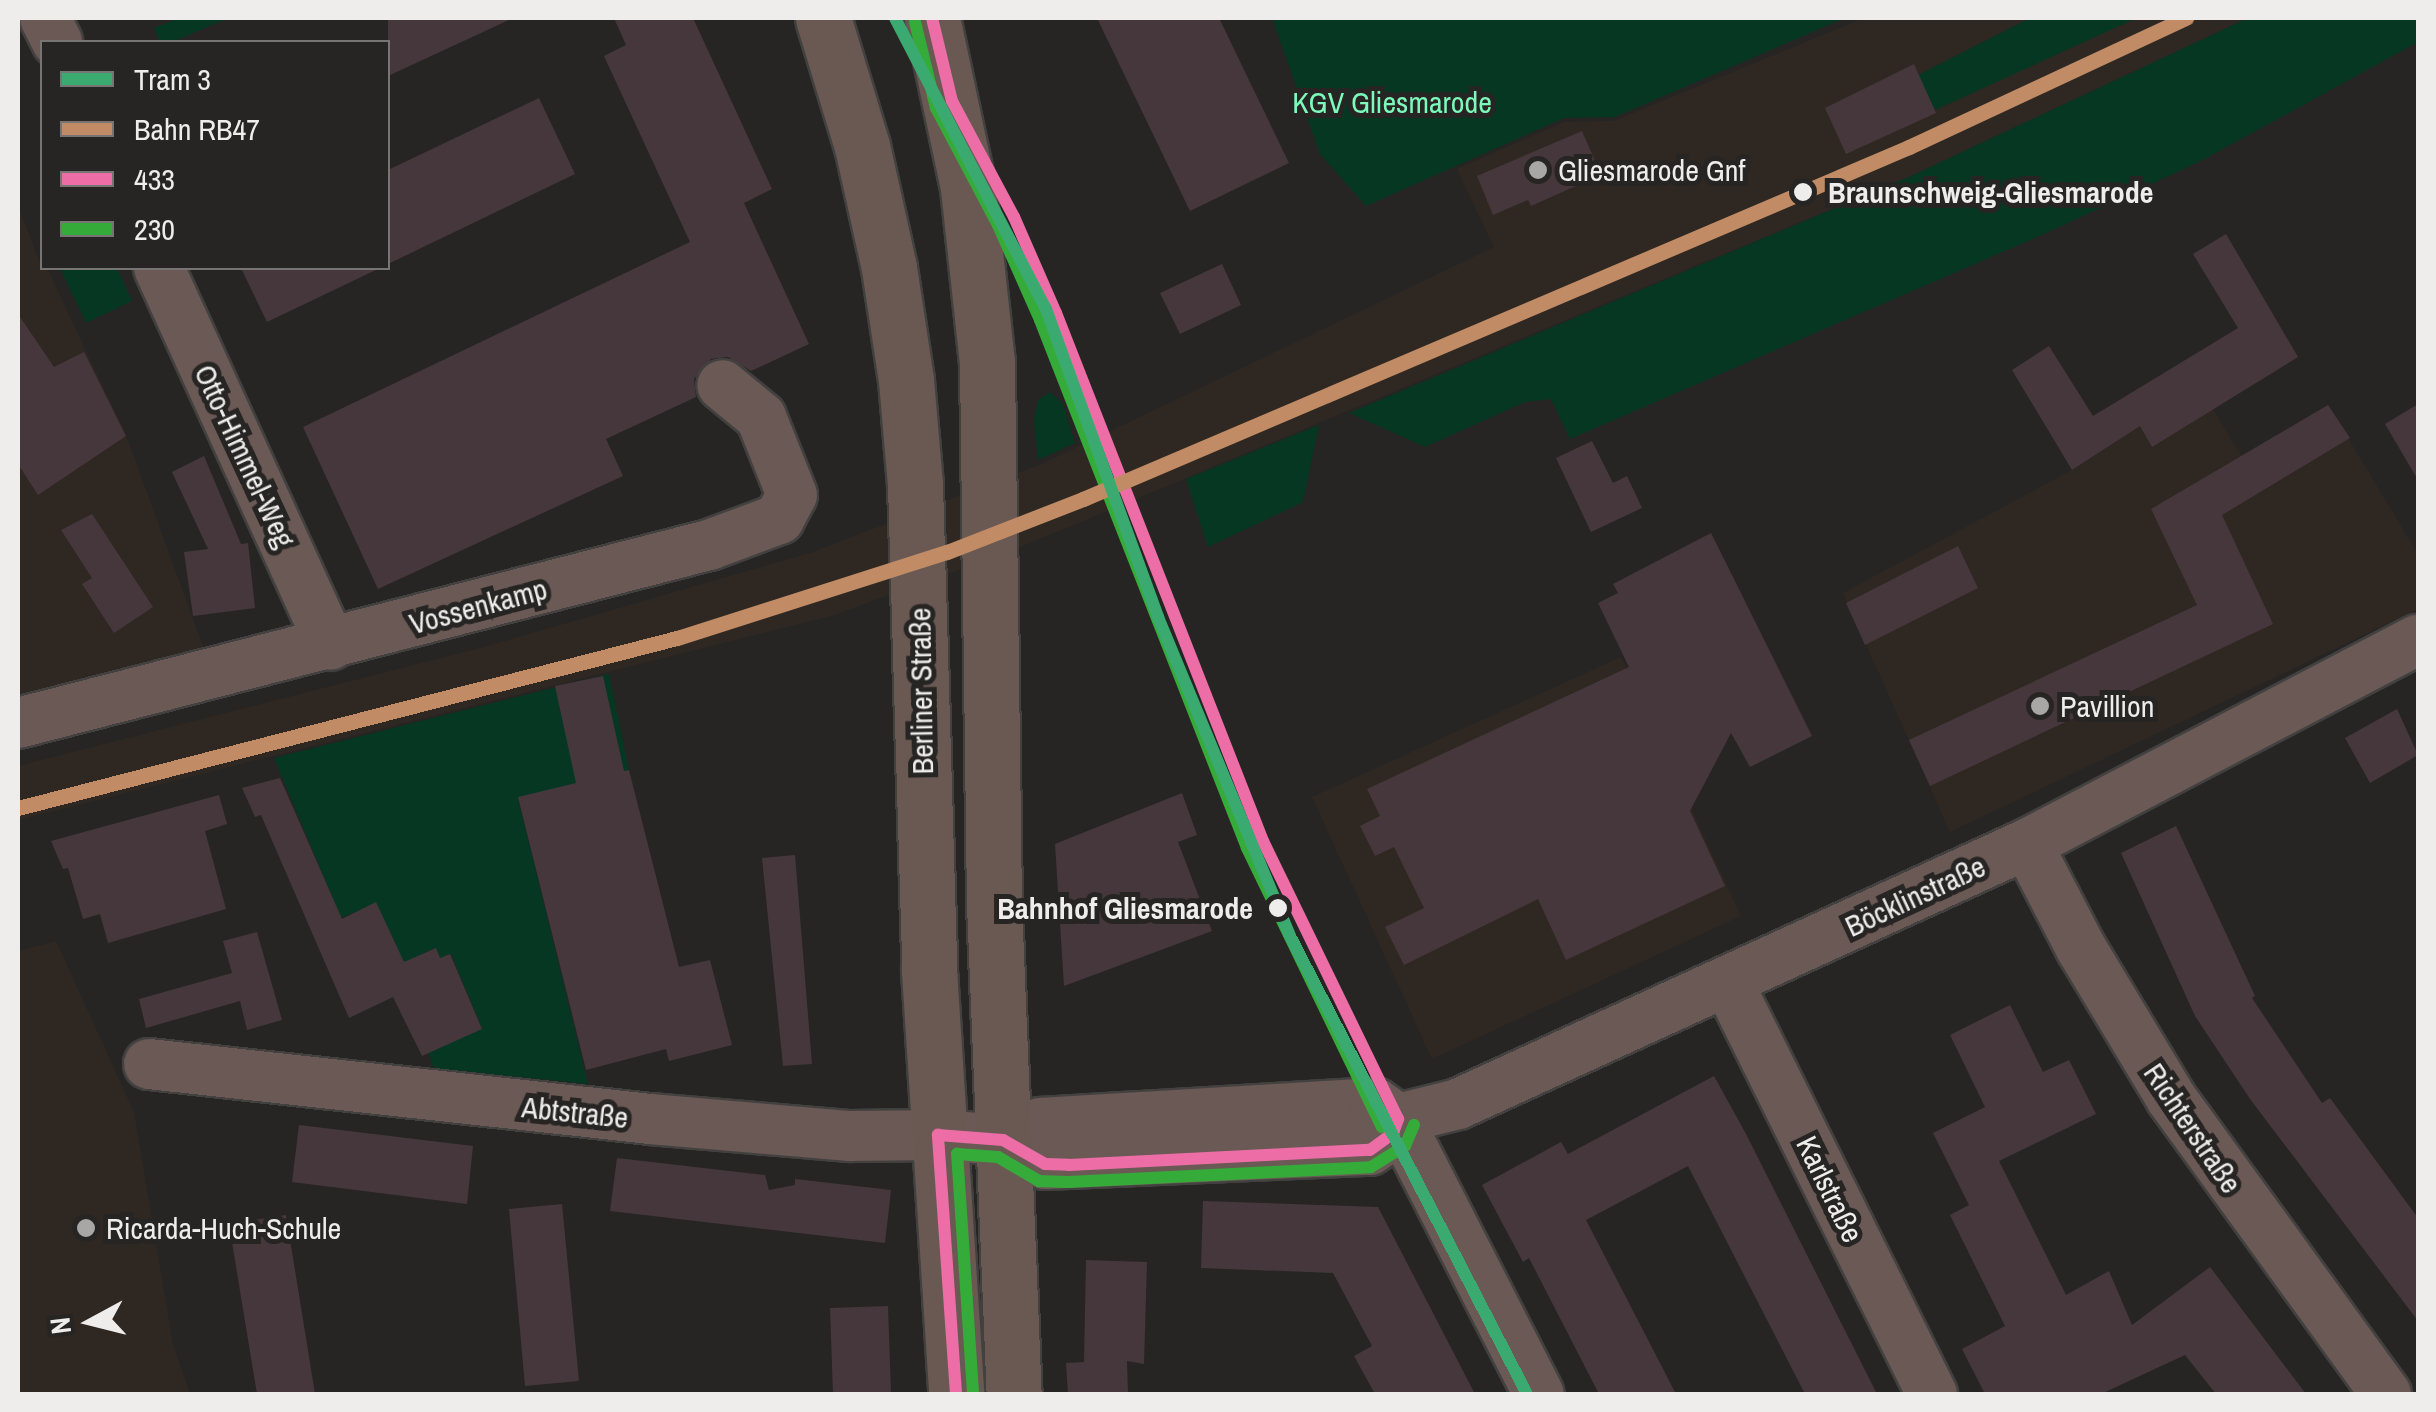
<!DOCTYPE html>
<meta charset="utf-8">
<style>
body{margin:0}
#map{position:relative;width:2436px;height:1412px;overflow:hidden;background:#262524;font-family:"Archivo Narrow",sans-serif}
div>[style]{position:absolute}
[style*='--x']{left:calc(var(--x)*1px);top:calc(var(--y)*1px);width:calc(var(--w)*1px);rotate:calc(var(--a)*1deg)}
.built>*{inset:0;background:#2f2822}
.green>*{inset:0;background:#063723}
.building>*{inset:0;background:#46373d}
.roads{filter:drop-shadow(2px 0 #424140) drop-shadow(-2px 0 #424140) drop-shadow(0 2px #424140) drop-shadow(0 -2px #424140)}
.minor>*{height:50px;margin:-25px;padding:0 25px;transform-origin:25px;border-radius:25px;background:#6a5954}
.major>*{height:55px;margin:-27.5px;padding:0 27.5px;transform-origin:27.5px;border-radius:27.5px;background:#6a5953}
.bus-1>*{height:12px;margin:-6px;padding:0 6px;transform-origin:6px;border-radius:6px;background:#ed6ea7}
.bus-2>*{height:12px;margin:-6px;padding:0 6px;transform-origin:6px;border-radius:6px;background:#35ac3a}
.rail-1>*{height:15px;margin:-7.5px;padding:0 7.5px;transform-origin:7.5px;border-radius:7.5px;background:#c18c65}
.tram-1>*{height:12px;margin:-6px;padding:0 6px;transform-origin:6px;border-radius:6px;background:#3aaa70}
.dots>*{width:28px;height:28px;translate:-50% -50%;box-sizing:border-box;border:5px solid #272523;border-radius:50%}
span{translate:-50% -50%;white-space:nowrap;text-align:center;line-height:1.15;-webkit-text-stroke:10px #272523;paint-order:stroke}
.park-label{font-size:30px;color:#7cfabb}
.poi-label{font-size:30px;color:#efedec}
.left{translate:0 -50%;text-align:left}
.stop-label{font-size:30px;color:#efedec;font-weight:700}
.right{translate:-100% -50%;text-align:right}
.street-label{font-size:30px;color:#efedec}
.frame{position:absolute;inset:0;border:20px solid #efedec;pointer-events:none}
.legend{position:absolute;left:40px;top:40px;width:350px;height:230px;box-sizing:border-box;background:#272523;border:2px solid #777573;margin:0;padding:12px 18px;list-style:none;font-size:30px;color:#efedec}
.legend li{display:flex;align-items:center;gap:20px;height:50px}
.legend b{width:50px;border:2px solid #777573}
.north{position:absolute;left:40px;top:1272px;width:100px;height:100px;-webkit-text-stroke:8px #272523;paint-order:stroke;rotate:263deg;font-size:28px;font-weight:700;line-height:40px;text-align:center;color:#efedec}
.north::after{content:'';display:block;margin:auto;width:35px;height:45px;background:#efedec;clip-path:polygon(50% 0,100% 100%,50% 72%,0 100%)}
</style>
<div id="map">
<div class="built">
<div style="clip-path:polygon(1864px 18px,2248px 18px,1909px 177px,1011px 551px,831px 616px,18px 820px,18px 766px,484px 647px,810px 553px,1044px 463px,1494px 247px,1457px 169px,1564px 122px,1614px 121px)"></div>
<div style="clip-path:polygon(18px 206px,42px 268px,47px 268px,128px 440px,205px 652px,18px 698px)"></div>
<div style="clip-path:polygon(2328px 405px,2418px 554px,2418px 609px,1950px 832px,1843px 593px,2072px 470px,2138px 427px,2213px 409px,2241px 456px)"></div>
<div style="clip-path:polygon(1621px 657px,1741px 916px,1432px 1059px,1312px 797px)"></div>
<div style="clip-path:polygon(56px 941px,134px 1112px,173px 1344px,190px 1394px,18px 1394px,18px 951px)"></div>
</div>
<div class="green">
<div style="clip-path:polygon(179px 18px,229px 18px,172px 42px,160px 42px,154px 28px)"></div>
<div style="clip-path:polygon(1272px 18px,1845px 18px,1615px 117px,1564px 118px,1366px 206px,1320px 154px)"></div>
<div style="clip-path:polygon(2030px 18px,2137px 18px,1935px 110px,1918px 75px)"></div>
<div style="clip-path:polygon(2248px 18px,2418px 18px,2418px 42px,2201px 161px,2042px 235px,1570px 439px,1551px 399px,1525px 402px,1425px 447px,1349px 413px,1909px 177px)"></div>
<div style="clip-path:polygon(60px 268px,117px 268px,132px 301px,86px 323px)"></div>
<div style="clip-path:polygon(1050px 392px,1063px 404px,1075px 443px,1038px 460px,1034px 420px,1038px 400px)"></div>
<div style="clip-path:polygon(1319px 425px,1303px 502px,1208px 547px,1186px 479px)"></div>
<div style="clip-path:polygon(609px 674px,629px 770px,518px 798px,588px 1084px,434px 1068px,428px 1053px,482px 1028px,451px 954px,440px 958px,435px 948px,374px 977px,397px 947px,376px 903px,341px 918px,274px 758px)"></div>
</div>
<div class="building">
<div style="clip-path:polygon(388px 18px,513px 18px,388px 76px)"></div>
<div style="clip-path:polygon(614px 18px,693px 18px,772px 189px,744px 203px,809px 344px,751px 371px,728px 357px,711px 359px,694px 379px,696px 397px,606px 439px,623px 476px,378px 589px,303px 427px,690px 242px,604px 56px,626px 45px)"></div>
<div style="clip-path:polygon(1097px 18px,1219px 18px,1289px 163px,1190px 211px)"></div>
<div style="clip-path:polygon(1914px 64px,1936px 113px,1846px 154px,1825px 108px)"></div>
<div style="clip-path:polygon(539px 98px,575px 174px,388px 264px,388px 170px)"></div>
<div style="clip-path:polygon(1582px 131px,1598px 168px,1585px 174px,1587px 181px,1531px 206px,1528px 200px,1493px 215px,1477px 176px)"></div>
<div style="clip-path:polygon(2226px 234px,2298px 357px,2152px 447px,2140px 426px,2072px 470px,2012px 370px,2049px 346px,2093px 416px,2238px 328px,2193px 254px)"></div>
<div style="clip-path:polygon(1222px 264px,1241px 305px,1180px 334px,1160px 293px)"></div>
<div style="clip-path:polygon(241px 268px,380px 268px,267px 322px)"></div>
<div style="clip-path:polygon(18px 314px,54px 367px,84px 352px,126px 436px,38px 495px,18px 464px)"></div>
<div style="clip-path:polygon(2418px 404px,2418px 480px,2385px 424px)"></div>
<div style="clip-path:polygon(2328px 405px,2350px 438px,2222px 515px,2273px 624px,1930px 786px,1909px 740px,2197px 605px,2151px 509px)"></div>
<div style="clip-path:polygon(1592px 441px,1613px 483px,1627px 476px,1642px 508px,1591px 532px,1556px 458px)"></div>
<div style="clip-path:polygon(204px 456px,241px 544px,248px 543px,255px 608px,193px 616px,184px 552px,208px 549px,172px 472px)"></div>
<div style="clip-path:polygon(92px 514px,153px 607px,114px 633px,82px 584px,92px 578px,61px 530px)"></div>
<div style="clip-path:polygon(1711px 533px,1812px 736px,1750px 767px,1731px 733px,1690px 811px,1725px 886px,1566px 960px,1538px 899px,1404px 965px,1385px 927px,1424px 908px,1394px 847px,1375px 856px,1360px 826px,1380px 816px,1367px 789px,1629px 667px,1598px 603px,1618px 593px,1613px 584px)"></div>
<div style="clip-path:polygon(1958px 546px,1978px 588px,1865px 645px,1846px 603px)"></div>
<div style="clip-path:polygon(603px 676px,624px 771px,629px 770px,679px 967px,710px 960px,732px 1045px,669px 1061px,666px 1049px,586px 1070px,518px 797px,576px 783px,555px 686px)"></div>
<div style="clip-path:polygon(2397px 709px,2418px 755px,2370px 783px,2345px 738px)"></div>
<div style="clip-path:polygon(280px 778px,342px 919px,376px 902px,404px 962px,436px 948px,440px 958px,450px 954px,482px 1029px,422px 1056px,393px 997px,349px 1018px,261px 815px,255px 817px,242px 788px)"></div>
<div style="clip-path:polygon(1182px 793px,1197px 835px,1178px 842px,1212px 931px,1064px 986px,1055px 844px)"></div>
<div style="clip-path:polygon(219px 795px,227px 824px,205px 831px,226px 909px,108px 943px,100px 914px,83px 919px,68px 868px,63px 869px,51px 841px)"></div>
<div style="clip-path:polygon(2176px 826px,2255px 996px,2252px 998px,2322px 1103px,2330px 1098px,2418px 1218px,2418px 1321px,2250px 1099px,2195px 1016px,2121px 853px)"></div>
<div style="clip-path:polygon(795px 855px,812px 1064px,783px 1066px,762px 858px)"></div>
<div style="clip-path:polygon(257px 932px,282px 1020px,247px 1030px,240px 1001px,146px 1028px,139px 999px,232px 973px,223px 941px)"></div>
<div style="clip-path:polygon(2010px 1005px,2043px 1072px,2069px 1060px,2096px 1114px,1999px 1161px,2066px 1295px,2109px 1271px,2132px 1325px,2210px 1267px,2306px 1394px,2216px 1394px,2185px 1355px,2101px 1394px,1985px 1394px,1962px 1349px,2005px 1326px,1950px 1215px,1969px 1205px,1933px 1133px,1985px 1107px,1950px 1035px)"></div>
<div style="clip-path:polygon(1714px 1076px,1746px 1134px,1877px 1394px,1805px 1394px,1688px 1166px,1586px 1220px,1676px 1394px,1599px 1394px,1529px 1258px,1523px 1262px,1482px 1185px,1561px 1142px,1568px 1154px)"></div>
<div style="clip-path:polygon(299px 1125px,473px 1146px,467px 1204px,292px 1182px)"></div>
<div style="clip-path:polygon(617px 1158px,765px 1175px,769px 1190px,795px 1185px,795px 1179px,891px 1190px,885px 1243px,610px 1211px)"></div>
<div style="clip-path:polygon(1203px 1201px,1378px 1207px,1475px 1394px,1375px 1394px,1354px 1356px,1372px 1346px,1333px 1273px,1201px 1268px)"></div>
<div style="clip-path:polygon(562px 1204px,579px 1381px,525px 1386px,509px 1209px)"></div>
<div style="clip-path:polygon(286px 1215px,300px 1301px,315px 1394px,257px 1394px,229px 1224px)"></div>
<div style="clip-path:polygon(1086px 1260px,1147px 1262px,1144px 1364px,1127px 1361px,1128px 1394px,1068px 1394px,1066px 1363px,1084px 1362px)"></div>
<div style="clip-path:polygon(888px 1306px,891px 1394px,833px 1394px,830px 1308px)"></div>
</div>
<div class="roads">
<div class="minor">
<div style="--x:45;--y:18;--w:27;--a:63"></div>
<div style="--x:159;--y:268;--w:414;--a:65.5"></div>
<div style="--x:18;--y:723;--w:714;--a:-14.45"></div>
<div style="--x:709;--y:545;--w:75;--a:-20.4"></div>
<div style="--x:779;--y:519;--w:27;--a:-62"></div>
<div style="--x:792;--y:495;--w:84;--a:-111.7"></div>
<div style="--x:761;--y:417;--w:50;--a:-140.6"></div>
<div style="--x:2027;--y:844;--w:117;--a:62.6"></div>
<div style="--x:2081;--y:948;--w:175;--a:59"></div>
<div style="--x:2171;--y:1098;--w:366;--a:54"></div>
<div style="--x:1728;--y:983;--w:459;--a:63.6"></div>
<div style="--x:149;--y:1064;--w:504;--a:6.26"></div>
<div style="--x:650;--y:1119;--w:201;--a:4.9"></div>
<div style="--x:850;--y:1136;--w:88;--a:-0.7"></div>
<div style="--x:938;--y:1135;--w:65;--a:4.4"></div>
<div style="--x:1003;--y:1140;--w:48;--a:29.7"></div>
<div style="--x:1045;--y:1164;--w:325;--a:-2.5"></div>
<div style="--x:1370;--y:1150;--w:29;--a:-36"></div>
<div style="--x:1393;--y:1133;--w:15;--a:-70"></div>
<div style="--x:1398;--y:1119;--w:62;--a:-14"></div>
<div style="--x:1458;--y:1104;--w:626;--a:-24.56"></div>
<div style="--x:2027;--y:844;--w:441;--a:-27.6"></div>
<div style="--x:1003;--y:1140;--w:41;--a:-24.7"></div>
<div style="--x:1040;--y:1123;--w:336;--a:-3.4"></div>
<div style="--x:1375;--y:1103;--w:28;--a:35"></div>
<div style="--x:1398;--y:1119;--w:309;--a:62.9"></div>
</div>
<div class="major">
<div style="--x:823;--y:18;--w:134;--a:73.1"></div>
<div style="--x:862;--y:146;--w:125;--a:77.5"></div>
<div style="--x:889;--y:268;--w:113;--a:81.4"></div>
<div style="--x:906;--y:380;--w:105;--a:85.1"></div>
<div style="--x:915;--y:485;--w:486;--a:88.3"></div>
<div style="--x:929;--y:971;--w:424;--a:86.3"></div>
<div style="--x:932;--y:18;--w:174;--a:78"></div>
<div style="--x:968;--y:188;--w:176;--a:83.8"></div>
<div style="--x:987;--y:363;--w:541;--a:89.26"></div>
<div style="--x:994;--y:904;--w:490;--a:87.7"></div>
</div>
</div>
<div class="bus-1">
<div style="--x:932;--y:18;--w:85;--a:76.5"></div>
<div style="--x:952;--y:101;--w:132;--a:61.9"></div>
<div style="--x:1014;--y:217;--w:105;--a:66.4"></div>
<div style="--x:1056;--y:313;--w:567;--a:68.59"></div>
<div style="--x:1263;--y:841;--w:309;--a:64.1"></div>
<div style="--x:956;--y:1394;--w:260;--a:-94"></div>
<div style="--x:938;--y:1135;--w:65;--a:4.4"></div>
<div style="--x:1003;--y:1140;--w:48;--a:29.7"></div>
<div style="--x:1045;--y:1164;--w:24;--a:2"></div>
<div style="--x:1069;--y:1165;--w:301;--a:-2.9"></div>
<div style="--x:1370;--y:1150;--w:29;--a:-36"></div>
<div style="--x:1393;--y:1133;--w:15;--a:-70"></div>
</div>
<div class="bus-2">
<div style="--x:915;--y:22;--w:89;--a:76.3"></div>
<div style="--x:936;--y:108;--w:132;--a:62.1"></div>
<div style="--x:998;--y:225;--w:104;--a:66.1"></div>
<div style="--x:1040;--y:320;--w:567;--a:68.59"></div>
<div style="--x:1247;--y:848;--w:310;--a:64.2"></div>
<div style="--x:973;--y:1393;--w:240;--a:-93.8"></div>
<div style="--x:957;--y:1154;--w:41;--a:4.2"></div>
<div style="--x:998;--y:1157;--w:48;--a:30.3"></div>
<div style="--x:1039;--y:1181;--w:29;--a:2"></div>
<div style="--x:1068;--y:1182;--w:303;--a:-2.8"></div>
<div style="--x:1371;--y:1167;--w:40;--a:-32"></div>
<div style="--x:1405;--y:1146;--w:23;--a:-67"></div>
</div>
<div class="rail-1">
<div style="--x:18;--y:808;--w:681;--a:-14.47"></div>
<div style="--x:677;--y:638;--w:283;--a:-17.7"></div>
<div style="--x:947;--y:552;--w:146;--a:-21.3"></div>
<div style="--x:1083;--y:499;--w:898;--a:-23.08"></div>
<div style="--x:1909;--y:147;--w:306;--a:-25"></div>
</div>
<div class="tram-1">
<div style="--x:895;--y:18;--w:328;--a:62.6"></div>
<div style="--x:1046;--y:309;--w:328;--a:70"></div>
<div style="--x:1158;--y:617;--w:345;--a:67.5"></div>
<div style="--x:1290;--y:936;--w:516;--a:62.64"></div>
</div>
<div class="dots">
<div style="left:1538px;top:170px;background:#a9a7a6"></div>
<div style="left:1803px;top:192px;background:#efedec"></div>
<div style="left:2040px;top:706px;background:#a9a7a6"></div>
<div style="left:1278px;top:908px;background:#efedec"></div>
<div style="left:86px;top:1228px;background:#a9a7a6"></div>
</div>
<div class="park-label">
<span style="left:1392px;top:102px">KGV Gliesmarode</span>
</div>
<div class="poi-label">
<span class="left" style="left:1558px;top:170px">Gliesmarode Gnf</span>
<span class="left" style="left:2060px;top:706px">Pavillion</span>
<span class="left" style="left:106px;top:1228px">Ricarda-Huch-Schule</span>
</div>
<div class="stop-label">
<span class="left" style="left:1828px;top:192px">Braunschweig-Gliesmarode</span>
<span class="right" style="left:1253px;top:908px">Bahnhof Gliesmarode</span>
</div>
<div class="street-label">
<span style="left:245px;top:456px;rotate:65deg">Otto-Himmel-Weg</span>
<span style="left:478px;top:606px;rotate:-15deg">Vossenkamp</span>
<span style="left:921px;top:691px;rotate:-91deg">Berliner Straße</span>
<span style="left:1915px;top:896px;rotate:-25deg">Böcklinstraße</span>
<span style="left:575px;top:1112px;rotate:6deg">Abtstraße</span>
<span style="left:2193px;top:1128px;rotate:56deg">Richterstraße</span>
<span style="left:1830px;top:1189px;rotate:64deg">Karlstraße</span>
</div>
<div class="frame"></div>
<ul class="legend">
<li><b style="height:12px;background:#3aaa70"></b>Tram 3</li>
<li><b style="height:12px;background:#c18c65"></b>Bahn RB47</li>
<li><b style="height:12px;background:#ed6ea7"></b>433</li>
<li><b style="height:12px;background:#35ac3a"></b>230</li>
</ul>
<div class="north">N</div>
</div>
